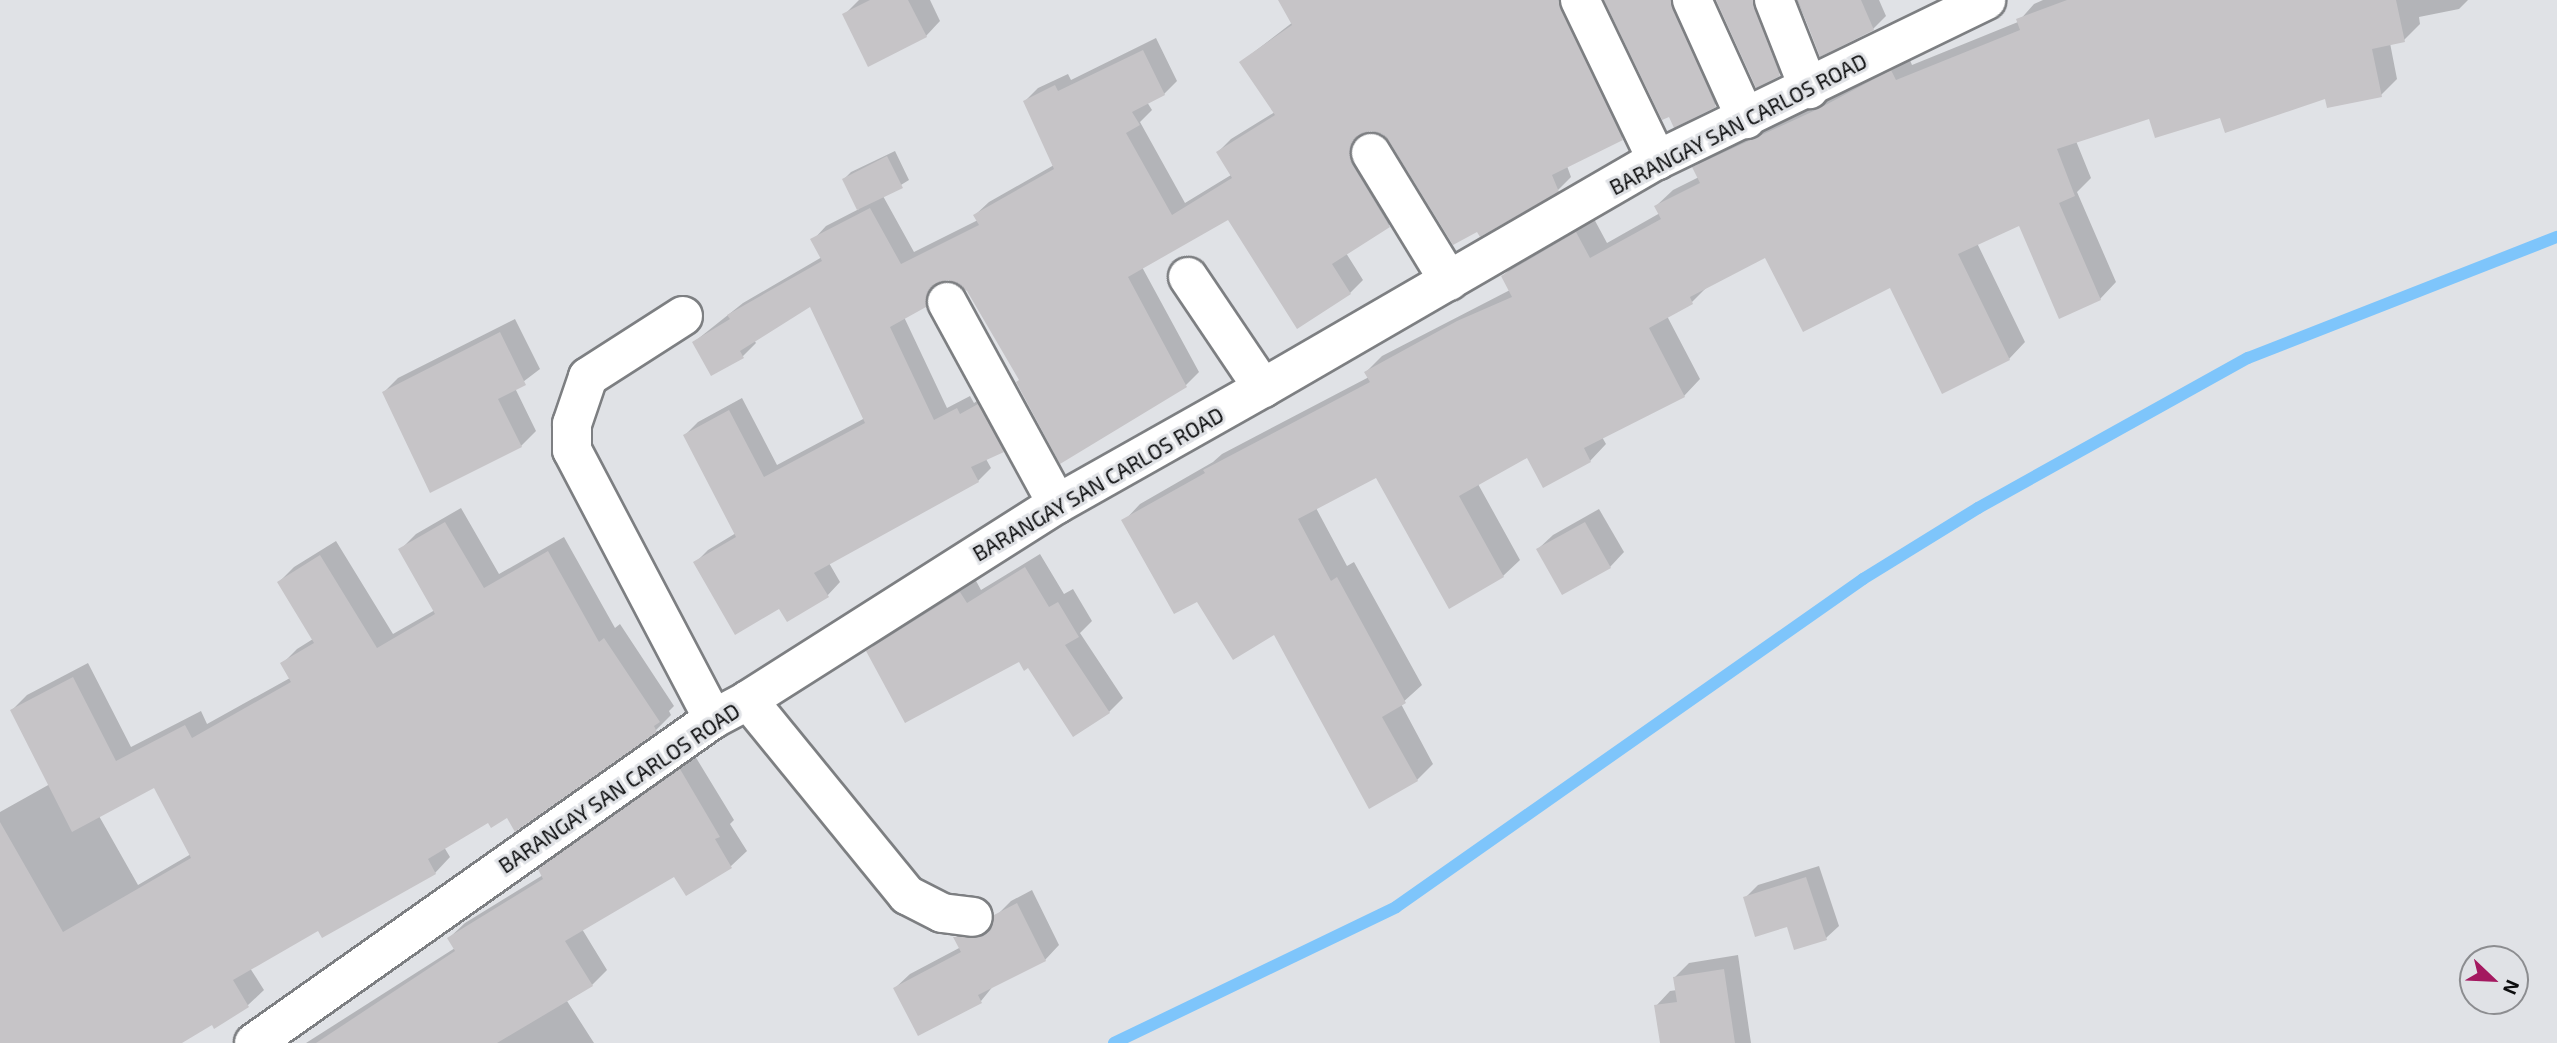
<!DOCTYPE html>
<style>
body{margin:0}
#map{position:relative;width:2557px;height:1043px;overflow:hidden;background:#e0e2e6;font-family:"Exo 2",sans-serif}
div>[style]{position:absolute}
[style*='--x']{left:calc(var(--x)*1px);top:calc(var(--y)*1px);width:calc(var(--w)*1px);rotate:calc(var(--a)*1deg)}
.shadow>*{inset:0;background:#0003}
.stream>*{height:12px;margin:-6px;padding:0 6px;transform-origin:6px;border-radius:6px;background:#7ec5fb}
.building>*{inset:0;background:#c6c4c7}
.roads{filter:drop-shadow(2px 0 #7d7f82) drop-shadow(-2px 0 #7d7f82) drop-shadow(0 2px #7d7f82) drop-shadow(0 -2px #7d7f82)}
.minor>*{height:38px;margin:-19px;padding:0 19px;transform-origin:19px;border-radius:19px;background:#fff}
span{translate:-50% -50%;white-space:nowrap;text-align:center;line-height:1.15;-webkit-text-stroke:6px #e0e2e6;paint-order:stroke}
.street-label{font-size:21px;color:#0d0e0f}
.north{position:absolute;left:2459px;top:945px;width:70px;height:70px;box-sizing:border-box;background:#e0e2e6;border:2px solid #8c8d90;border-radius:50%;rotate:113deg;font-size:19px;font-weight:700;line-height:28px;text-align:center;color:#0d0e0f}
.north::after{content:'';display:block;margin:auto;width:24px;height:32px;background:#a41960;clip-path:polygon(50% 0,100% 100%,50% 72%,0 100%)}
</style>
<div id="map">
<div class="shadow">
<div style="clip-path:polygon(859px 0,930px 0,940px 21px,926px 36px,844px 15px)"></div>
<div style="clip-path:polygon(1280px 0,1575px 0,1635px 125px,1622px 138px,1567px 166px,1571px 177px,1558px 190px,1391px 140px,1383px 133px,1371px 129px,1363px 131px,1362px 139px,1402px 212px,1389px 225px,1346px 253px,1363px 280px,1350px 293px,1229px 218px,1142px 267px,1199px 372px,1186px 385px,1021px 380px,968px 289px,948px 278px,940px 280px,939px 292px,925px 305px,904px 317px,947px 408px,970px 396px,974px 403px,991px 392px,1016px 438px,1003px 451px,986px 459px,991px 468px,978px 481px,829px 563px,840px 582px,827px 596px,779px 606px,695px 563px,708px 550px,736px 533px,685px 435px,698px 422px,742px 398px,777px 465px,865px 418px,811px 305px,754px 340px,756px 343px,743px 356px,711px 374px,694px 342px,743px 303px,822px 257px,813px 240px,826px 226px,859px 209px,844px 179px,851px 172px,895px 151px,909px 180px,883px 196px,914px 252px,978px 220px,975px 215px,989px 202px,1054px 165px,1025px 101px,1038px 88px,1068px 74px,1071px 80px,1156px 38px,1177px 81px,1164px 94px,1147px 102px,1152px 110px,1140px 122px,1185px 203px,1231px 175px,1218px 152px,1231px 139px,1275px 112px,1241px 62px,1293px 22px)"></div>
<div style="clip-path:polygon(1606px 0,1687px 0,1729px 92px,1715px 105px,1674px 125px)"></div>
<div style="clip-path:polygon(1718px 0,1768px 0,1792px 61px,1779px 74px)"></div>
<div style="clip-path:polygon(1797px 0,1879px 0,1886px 16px,1873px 29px,1821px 54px)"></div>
<div style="clip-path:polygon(2043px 0,2468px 0,2459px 9px,2419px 17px,2420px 24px,2404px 40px,2390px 43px,2397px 79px,2381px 95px,2327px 97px,2221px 116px,2150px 117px,2076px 141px,2091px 178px,2077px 192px,2116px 282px,2100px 299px,2020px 223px,1977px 243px,2025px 342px,2009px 359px,1891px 285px,1765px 255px,1708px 286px,1692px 302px,1667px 316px,1700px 379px,1684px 396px,1602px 437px,1606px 444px,1590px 461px,1528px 455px,1478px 484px,1520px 560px,1503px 576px,1376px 475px,1316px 508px,1347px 566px,1354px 562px,1422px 685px,1401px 704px,1433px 764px,1417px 780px,1275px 632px,1197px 599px,1124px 521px,1140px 504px,1213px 462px,1222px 454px,1369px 377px,1366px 372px,1382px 356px,1510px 290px,1503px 276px,1519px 260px,1593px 217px,1607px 243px,1660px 213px,1656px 206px,1673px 190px,1699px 177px,1694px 168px,1711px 151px,1908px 55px,1912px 65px,2018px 22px,2034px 4px)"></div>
<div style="clip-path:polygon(515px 319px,540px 369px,515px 388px,536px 431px,521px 446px,431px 491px,384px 392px,398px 378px)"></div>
<div style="clip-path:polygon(evenodd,461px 508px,499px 574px,564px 537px,615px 628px,620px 624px,674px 706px,669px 711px,671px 715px,656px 730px,508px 815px,489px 821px,444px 847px,450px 857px,435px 873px,319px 929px,250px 968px,264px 990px,248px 1005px,215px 1026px,213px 1022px,179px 1043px,0 1043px,0 812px,50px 784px,12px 710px,27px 695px,88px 663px,131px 747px,201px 711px,207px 724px,290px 678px,282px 664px,297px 649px,313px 639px,279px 582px,294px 567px,336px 541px,393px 634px,435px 610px,400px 550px,416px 534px,461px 508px,155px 786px,191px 854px,138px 885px,99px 816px,155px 786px)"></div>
<div style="clip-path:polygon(1599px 509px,1624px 552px,1610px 567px,1538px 549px,1553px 535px)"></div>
<div style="clip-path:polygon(1040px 554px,1064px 594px,1073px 589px,1092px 621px,1080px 633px,1123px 698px,1109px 712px,1019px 660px,868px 652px,882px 637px,975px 579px,981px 590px)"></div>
<div style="clip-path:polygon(695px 756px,734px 820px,730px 824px,747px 851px,731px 866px,686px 894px,675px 875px,582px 929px,607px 970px,592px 985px,567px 1001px,594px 1043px,306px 1043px,455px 948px,449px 938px,465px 923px,543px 875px,540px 870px,555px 854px)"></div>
<div style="clip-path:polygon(1819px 866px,1839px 926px,1826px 938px,1789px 924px,1745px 898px,1758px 885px)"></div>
<div style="clip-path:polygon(1032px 890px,1059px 945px,1045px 960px,994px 985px,981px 1001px,895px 988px,910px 974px,961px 947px,956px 937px,970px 923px,994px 923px,996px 916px,1011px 901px)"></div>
<div style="clip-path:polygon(1738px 955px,1751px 1043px,1661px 1043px,1656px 1006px,1670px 991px,1677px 990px,1675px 977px,1689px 963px)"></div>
</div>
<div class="stream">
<div style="--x:1114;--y:1043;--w:313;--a:-25.7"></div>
<div style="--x:1396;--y:907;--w:571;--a:-35.08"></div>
<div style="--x:1863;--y:579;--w:135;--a:-31.7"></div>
<div style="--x:1978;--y:508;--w:309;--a:-29.1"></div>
<div style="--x:2248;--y:358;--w:332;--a:-21.4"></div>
</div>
<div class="building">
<div style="clip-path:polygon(870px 0,908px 0,927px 37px,868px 67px,842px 14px)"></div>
<div style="clip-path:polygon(1278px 0,1558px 0,1623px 140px,1552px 175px,1559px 192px,1480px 237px,1477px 232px,1453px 245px,1389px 141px,1382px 134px,1371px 131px,1360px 134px,1352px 143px,1349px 153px,1352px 164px,1390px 227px,1332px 264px,1351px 294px,1297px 329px,1228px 220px,1128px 277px,1187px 387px,1060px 464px,1016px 382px,1019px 380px,967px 291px,948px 280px,936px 283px,928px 291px,926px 307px,890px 327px,934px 420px,957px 408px,960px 414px,978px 404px,1004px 452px,971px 467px,979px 482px,814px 573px,829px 597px,787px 622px,779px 609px,735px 635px,693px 562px,736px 537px,683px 435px,729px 410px,764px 477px,865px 423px,810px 307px,740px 351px,744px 358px,711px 376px,692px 342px,730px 319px,727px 315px,822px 261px,810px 239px,870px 208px,901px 264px,979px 225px,973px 215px,1054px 169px,1023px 101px,1055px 85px,1058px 91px,1143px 50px,1165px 95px,1132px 112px,1140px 125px,1126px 133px,1172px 215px,1232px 178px,1216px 152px,1275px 115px,1239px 62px,1292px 25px)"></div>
<div style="clip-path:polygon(1604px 0,1670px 0,1716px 107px,1674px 128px,1669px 117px,1662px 120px)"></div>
<div style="clip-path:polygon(1716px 0,1753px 0,1780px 76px,1756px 88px)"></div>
<div style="clip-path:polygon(1798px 0,1861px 0,1874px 30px,1820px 57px)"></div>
<div style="clip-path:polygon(2067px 0,2396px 0,2405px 42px,2372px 49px,2382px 97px,2327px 108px,2325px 99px,2225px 133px,2220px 118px,2155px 138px,2149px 119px,2057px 149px,2075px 196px,2059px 203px,2101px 300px,2059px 319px,2019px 226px,1958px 254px,2010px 360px,1942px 394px,1890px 288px,1803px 332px,1765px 258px,1690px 297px,1693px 304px,1649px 328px,1685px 397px,1584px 448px,1591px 462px,1543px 488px,1527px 458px,1459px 496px,1504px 577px,1449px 609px,1376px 478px,1298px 519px,1331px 581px,1337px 577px,1406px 703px,1382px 717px,1418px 781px,1369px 809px,1274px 635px,1233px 660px,1197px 602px,1174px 614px,1121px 520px,1205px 473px,1203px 470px,1370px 382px,1364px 372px,1457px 321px,1512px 297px,1501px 276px,1576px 232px,1590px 258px,1661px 219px,1654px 206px,1700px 183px,1692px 167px,1818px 109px,1891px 70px,1896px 80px,2020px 30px,2016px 19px)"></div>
<div style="clip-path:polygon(887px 156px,903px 188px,857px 210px,842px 179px)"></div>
<div style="clip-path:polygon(500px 332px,526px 385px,498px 399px,522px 447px,430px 493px,382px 392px)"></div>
<div style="clip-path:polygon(445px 522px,484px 588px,548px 551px,599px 642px,604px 638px,660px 722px,654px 726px,657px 732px,515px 832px,507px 818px,491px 828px,488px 823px,428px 859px,436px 874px,322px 938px,318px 931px,233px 980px,249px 1007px,214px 1029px,212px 1025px,182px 1043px,0 1043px,0 822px,63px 932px,191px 858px,154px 788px,72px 832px,10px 710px,73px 677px,116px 761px,185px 725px,192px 738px,291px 682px,280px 663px,314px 643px,277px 582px,320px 555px,377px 648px,435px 614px,398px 549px)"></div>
<div style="clip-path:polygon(1585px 522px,1611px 568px,1562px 595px,1536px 549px)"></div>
<div style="clip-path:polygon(1025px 567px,1049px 607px,1058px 602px,1079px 637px,1065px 645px,1110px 713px,1073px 737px,1028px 668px,1024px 671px,1019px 662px,905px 723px,866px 651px,960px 592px,967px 603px)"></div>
<div style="clip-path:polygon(680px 769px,720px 837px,715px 839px,732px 868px,686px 896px,674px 877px,565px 941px,593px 986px,497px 1043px,316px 1043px,455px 951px,447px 938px,543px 879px,538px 869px)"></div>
<div style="clip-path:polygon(1806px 877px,1827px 940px,1794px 950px,1787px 927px,1755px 937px,1743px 897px)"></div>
<div style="clip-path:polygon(1017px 903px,1046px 961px,978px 995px,982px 1003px,918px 1036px,893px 988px,961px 952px,953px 937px,982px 937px,991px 930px,994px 915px)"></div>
<div style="clip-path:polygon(1724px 969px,1735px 1043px,1660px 1043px,1654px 1005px,1677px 1002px,1673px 977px)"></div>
</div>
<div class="roads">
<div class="minor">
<div style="--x:1580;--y:0;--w:178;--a:64.3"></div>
<div style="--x:1692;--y:0;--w:131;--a:65.6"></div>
<div style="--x:1774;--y:0;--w:96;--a:68.5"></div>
<div style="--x:1371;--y:153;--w:150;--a:58.6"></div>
<div style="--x:1188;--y:277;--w:134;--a:56"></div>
<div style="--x:947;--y:302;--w:230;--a:61.4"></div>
<div style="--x:683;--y:316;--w:113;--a:147.3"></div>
<div style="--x:588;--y:377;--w:50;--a:108.8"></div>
<div style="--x:572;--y:424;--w:26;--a:90"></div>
<div style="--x:572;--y:450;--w:304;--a:62.3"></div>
<div style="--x:748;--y:700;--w:252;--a:50.8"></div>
<div style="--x:907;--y:895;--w:39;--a:27"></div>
<div style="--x:942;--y:913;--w:31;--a:7"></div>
<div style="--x:254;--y:1043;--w:562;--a:-35.22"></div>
<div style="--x:713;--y:719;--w:40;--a:-28"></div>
<div style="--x:748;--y:700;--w:366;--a:-32.4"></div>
<div style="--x:1057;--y:504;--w:236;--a:-29.4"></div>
<div style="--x:1263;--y:388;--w:455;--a:-30.1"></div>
<div style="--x:1657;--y:160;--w:366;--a:-25.9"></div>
</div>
</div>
<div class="street-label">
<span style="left:1738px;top:124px;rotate:-27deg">BARANGAY SAN CARLOS ROAD</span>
<span style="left:1098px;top:484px;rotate:-30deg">BARANGAY SAN CARLOS ROAD</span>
<span style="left:619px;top:788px;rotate:-34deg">BARANGAY SAN CARLOS ROAD</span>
</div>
<div class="north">N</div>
</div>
